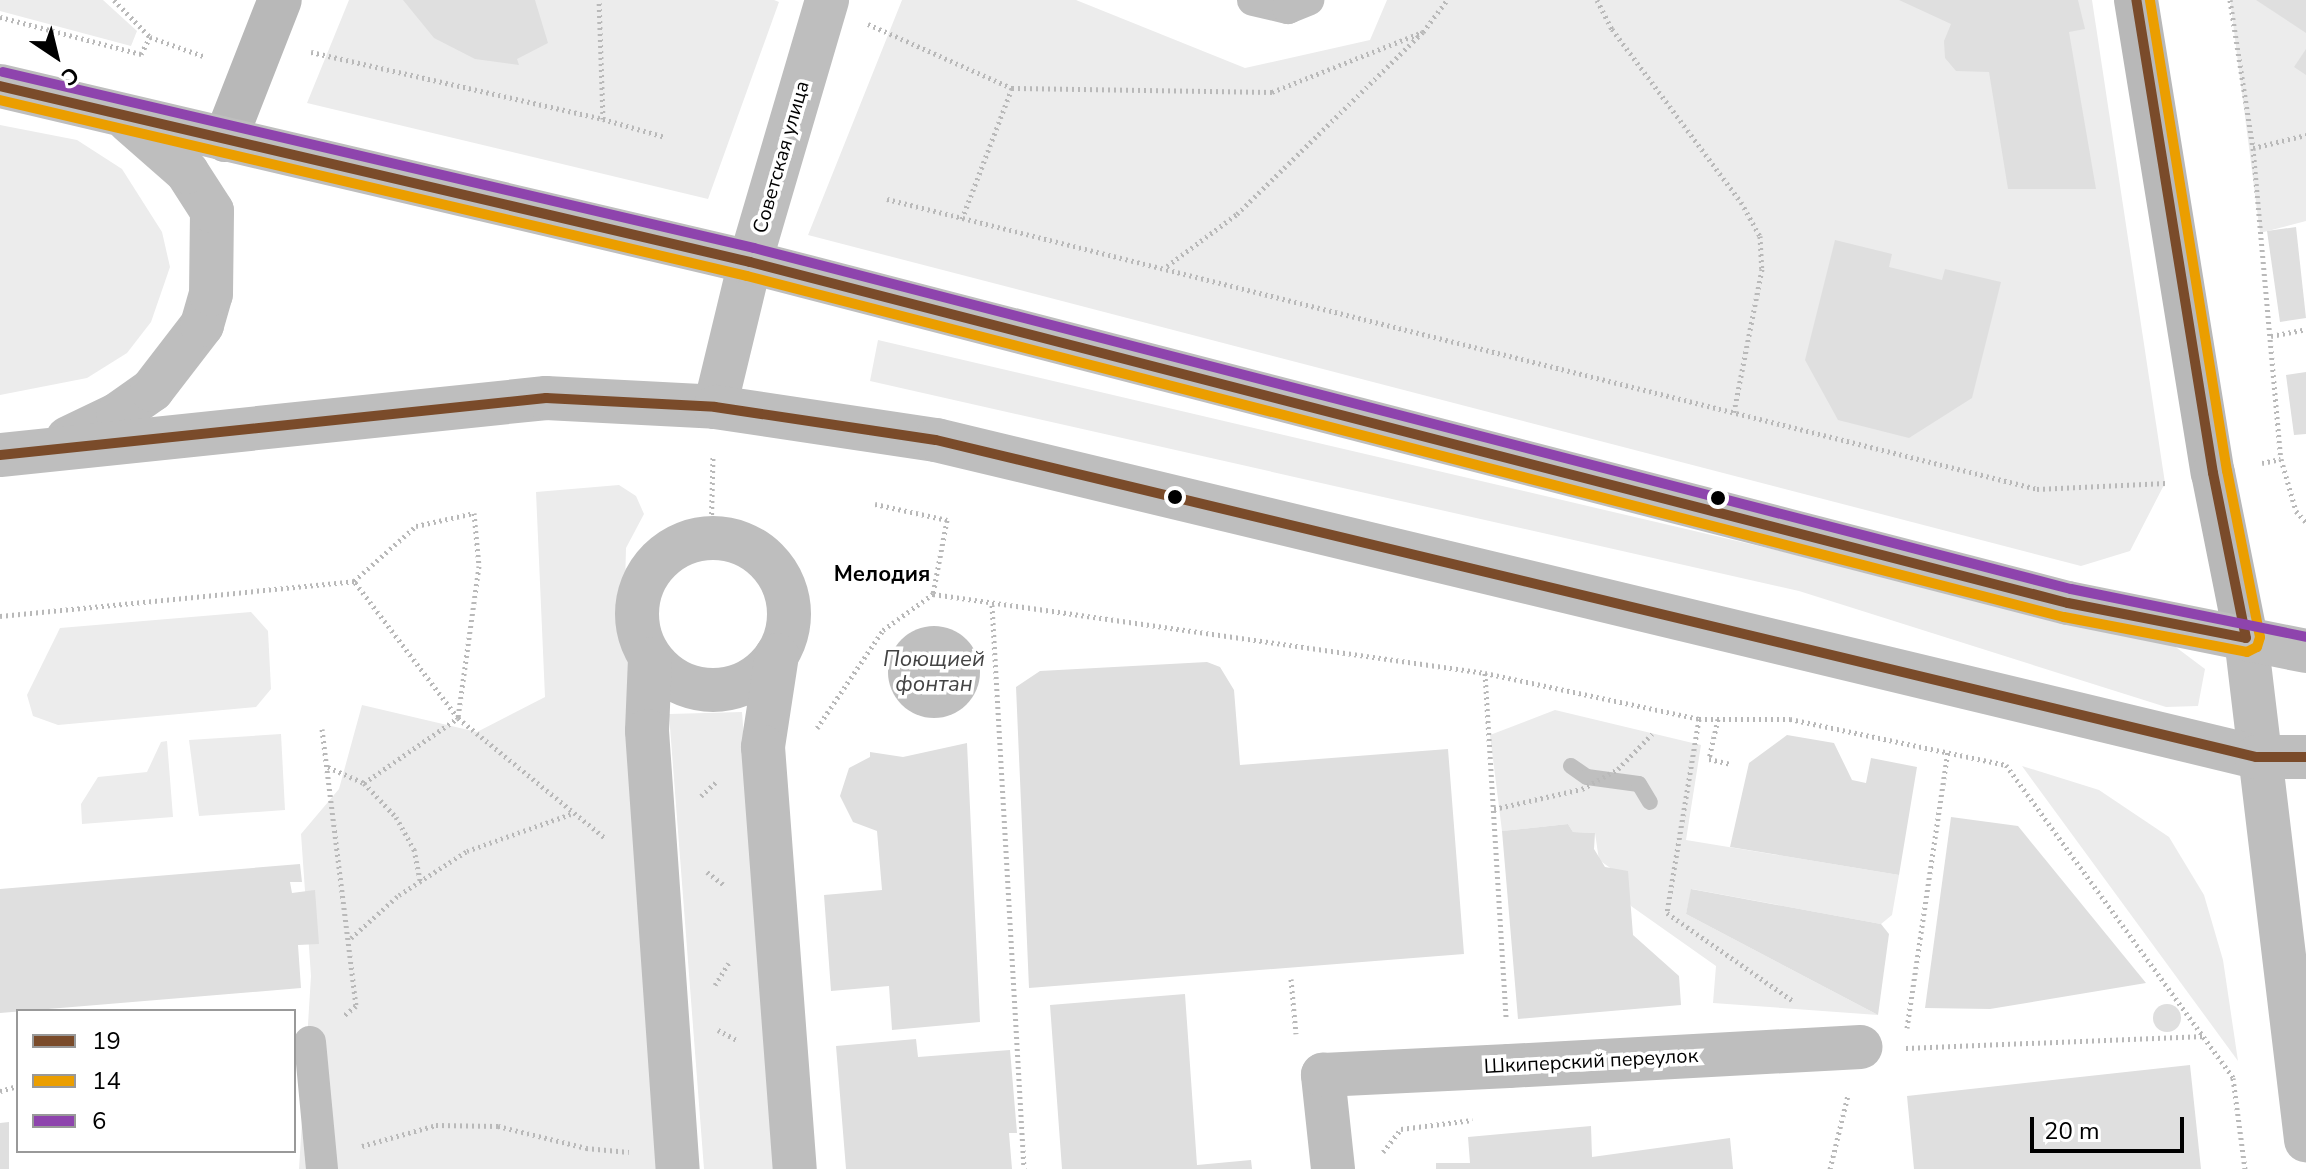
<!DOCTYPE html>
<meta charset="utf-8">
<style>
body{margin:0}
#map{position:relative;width:2306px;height:1169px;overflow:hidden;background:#fff;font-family:"Nunito Sans",sans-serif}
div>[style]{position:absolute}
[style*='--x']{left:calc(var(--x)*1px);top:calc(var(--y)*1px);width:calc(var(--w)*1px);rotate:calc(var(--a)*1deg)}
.green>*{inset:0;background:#ececec}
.water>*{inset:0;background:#bfbfbf}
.round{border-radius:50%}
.stream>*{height:16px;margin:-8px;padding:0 8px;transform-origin:8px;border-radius:8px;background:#bfbfbf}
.building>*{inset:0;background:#dfdfdf}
.path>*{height:5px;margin-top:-2.5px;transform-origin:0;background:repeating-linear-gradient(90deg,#b9b9b9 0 2px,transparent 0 6px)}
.service>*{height:32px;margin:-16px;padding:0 16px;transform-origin:16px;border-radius:16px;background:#bebebe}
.pedestrian>*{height:44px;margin:-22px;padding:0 22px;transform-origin:22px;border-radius:22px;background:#bebebe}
.pedestrian>.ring{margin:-22px;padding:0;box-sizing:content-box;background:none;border:44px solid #bebebe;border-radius:50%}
.minor>*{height:44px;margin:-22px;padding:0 22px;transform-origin:22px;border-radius:22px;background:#bebebe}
.tertiary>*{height:44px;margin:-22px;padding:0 22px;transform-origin:22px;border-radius:22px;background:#bebebe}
.secondary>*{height:44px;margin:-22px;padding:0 22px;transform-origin:22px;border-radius:22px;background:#b8b8b8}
.primary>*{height:44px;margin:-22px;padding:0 22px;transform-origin:22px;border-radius:22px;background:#bebebe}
.bus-1>*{height:10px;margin:-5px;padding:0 5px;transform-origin:5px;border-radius:5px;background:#7a4b2a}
.bus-2>*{height:10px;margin:-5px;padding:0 5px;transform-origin:5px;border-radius:5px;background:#eb9e00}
.bus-3>*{height:10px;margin:-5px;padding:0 5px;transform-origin:5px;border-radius:5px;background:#8e44ad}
.dots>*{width:22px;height:22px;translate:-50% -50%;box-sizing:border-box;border:4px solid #fff;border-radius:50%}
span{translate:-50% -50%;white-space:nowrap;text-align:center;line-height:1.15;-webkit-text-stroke:7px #fff;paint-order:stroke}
.street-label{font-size:20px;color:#000}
.neighbourhood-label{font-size:22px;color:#000;font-weight:700}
.water-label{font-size:22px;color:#444;font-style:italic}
.legend{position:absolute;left:16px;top:1009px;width:280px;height:144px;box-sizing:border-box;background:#fff;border:2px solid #999;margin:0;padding:10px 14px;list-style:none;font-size:24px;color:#000}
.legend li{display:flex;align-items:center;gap:16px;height:40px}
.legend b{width:40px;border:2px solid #999}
.north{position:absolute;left:16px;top:16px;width:80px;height:80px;-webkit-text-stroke:6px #fff;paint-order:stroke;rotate:145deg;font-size:22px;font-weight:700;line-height:32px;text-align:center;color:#000}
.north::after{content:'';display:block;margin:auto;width:28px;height:36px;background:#000;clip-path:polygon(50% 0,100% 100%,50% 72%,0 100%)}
.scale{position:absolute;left:2030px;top:1117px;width:154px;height:36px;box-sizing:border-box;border:4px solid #000;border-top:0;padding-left:10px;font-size:24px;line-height:28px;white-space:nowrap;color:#000;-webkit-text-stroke:6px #fff;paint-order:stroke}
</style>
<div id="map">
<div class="green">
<div style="clip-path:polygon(0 0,103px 0,137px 31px,131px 46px,0 11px)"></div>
<div style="clip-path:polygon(349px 0,774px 0,779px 2px,708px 199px,307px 103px)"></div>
<div style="clip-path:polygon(902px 0,1076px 0,1245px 68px,1370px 40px,1387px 0,2092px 0,2165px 483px,2130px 551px,2081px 566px,808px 235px)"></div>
<div style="clip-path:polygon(2230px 0,2306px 0,2306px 221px,2260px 233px)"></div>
<div style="clip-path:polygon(0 125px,77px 140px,122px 169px,162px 232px,170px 267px,151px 322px,127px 353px,87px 378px,0 395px)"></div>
<div style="clip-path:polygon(878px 340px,2169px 642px,2205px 669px,2198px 706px,2166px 707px,1799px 591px,870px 381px)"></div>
<div style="clip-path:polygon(619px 485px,636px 496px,644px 514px,626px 548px,625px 586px,642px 694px,678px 1169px,299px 1169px,311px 976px,301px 834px,339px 789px,362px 705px,477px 732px,545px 697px,536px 492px)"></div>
<div style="clip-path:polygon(251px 612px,268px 631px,271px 689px,256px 707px,58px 725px,33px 716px,27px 695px,60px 628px)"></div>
<div style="clip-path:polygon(1555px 710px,1701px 745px,1686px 840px,1899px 875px,1892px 915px,1881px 924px,1692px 889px,1686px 914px,1878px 1015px,1713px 1003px,1716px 966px,1631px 906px,1616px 872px,1599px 860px,1595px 833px,1573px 832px,1568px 824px,1502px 831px,1490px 735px)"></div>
<div style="clip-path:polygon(742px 712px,776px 1169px,704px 1169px,669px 714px)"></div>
<div style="clip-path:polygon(281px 734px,285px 810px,199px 816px,189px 740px)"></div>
<div style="clip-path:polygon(167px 741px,173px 817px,82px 824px,81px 804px,98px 777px,147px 772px,161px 742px)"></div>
<div style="clip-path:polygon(2022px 766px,2099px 790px,2169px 837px,2204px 895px,2223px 960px,2238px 1061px)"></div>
</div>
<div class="water">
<div class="round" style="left:888px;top:626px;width:92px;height:92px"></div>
</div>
<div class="stream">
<div style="--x:1571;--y:766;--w:19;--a:35"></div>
<div style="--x:1587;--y:777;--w:52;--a:7.7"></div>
<div style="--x:1639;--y:784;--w:21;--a:59"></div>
</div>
<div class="building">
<div style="clip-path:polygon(403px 0,535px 0,548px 43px,517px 59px,519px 65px,475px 59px,434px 38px)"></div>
<div style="clip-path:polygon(1899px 0,2078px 0,2085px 29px,2069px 32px,2096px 189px,2008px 189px,1989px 72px,1956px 71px,1945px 58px,1944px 41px,1951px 24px)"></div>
<div style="clip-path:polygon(2256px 0,2306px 0,2306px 33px)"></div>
<div style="clip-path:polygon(2306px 49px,2306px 75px,2294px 67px)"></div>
<div style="clip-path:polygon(2296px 227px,2306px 318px,2280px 322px,2267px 231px)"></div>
<div style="clip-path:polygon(1835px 240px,1892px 254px,1889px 267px,1942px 280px,1945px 269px,2001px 282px,1972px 398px,1909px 438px,1838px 420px,1805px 360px)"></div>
<div style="clip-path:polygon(2306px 372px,2306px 434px,2294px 435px,2286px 375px)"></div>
<div style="clip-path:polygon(1207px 662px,1220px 667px,1234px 690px,1240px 765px,1448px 749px,1464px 954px,1029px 988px,1016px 687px,1040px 671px)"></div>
<div style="clip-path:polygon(1787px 735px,1834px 743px,1852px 780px,1866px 783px,1871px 758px,1917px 767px,1899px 875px,1730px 847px,1749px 763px)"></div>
<div style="clip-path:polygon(967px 743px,980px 1022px,892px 1030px,889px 986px,831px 991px,824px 895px,882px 890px,877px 831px,853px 822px,840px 796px,849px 768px,870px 757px,870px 752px,903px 757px)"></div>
<div style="clip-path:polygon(1951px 817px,2018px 826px,2146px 983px,1990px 1009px,1925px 1008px)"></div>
<div style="clip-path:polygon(1568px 824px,1573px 832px,1595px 833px,1594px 849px,1605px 867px,1628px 871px,1633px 935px,1679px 976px,1681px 1005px,1518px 1019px,1502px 831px)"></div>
<div style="clip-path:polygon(300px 864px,302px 882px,290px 882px,292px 893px,315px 890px,319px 944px,298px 945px,301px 988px,0 1013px,0 889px)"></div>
<div style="clip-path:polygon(1691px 889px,1881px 924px,1889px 934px,1878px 1015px,1686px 914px)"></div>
<div style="clip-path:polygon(1185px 994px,1197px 1165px,1251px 1160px,1252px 1169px,1062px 1169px,1050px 1005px)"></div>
<div class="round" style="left:2153px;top:1004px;width:28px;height:28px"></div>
<div style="clip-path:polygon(916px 1039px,918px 1057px,1010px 1050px,1017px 1133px,1009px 1133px,1012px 1169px,846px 1169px,836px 1046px)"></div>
<div style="clip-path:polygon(2190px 1065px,2201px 1169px,1914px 1169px,1907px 1096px)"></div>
<div style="clip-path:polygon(9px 1122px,9px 1169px,0 1169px,0 1123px)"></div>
<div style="clip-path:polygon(1591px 1126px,1592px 1157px,1730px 1138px,1733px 1169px,1436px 1169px,1436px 1163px,1470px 1163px,1468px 1137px)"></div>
</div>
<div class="path">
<div style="--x:114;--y:0;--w:52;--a:45.8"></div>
<div style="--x:150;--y:37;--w:59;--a:19.7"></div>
<div style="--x:1597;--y:0;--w:33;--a:63"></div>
<div style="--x:1612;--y:29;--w:216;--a:53.3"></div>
<div style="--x:1741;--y:202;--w:39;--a:61"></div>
<div style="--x:1760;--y:236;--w:33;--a:87"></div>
<div style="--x:1762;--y:269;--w:146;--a:101.1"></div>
<div style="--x:2230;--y:0;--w:150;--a:81.2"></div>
<div style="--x:2253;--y:148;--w:312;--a:84.9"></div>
<div style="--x:0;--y:17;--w:146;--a:14.7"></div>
<div style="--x:141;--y:54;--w:19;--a:-62"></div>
<div style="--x:868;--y:24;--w:158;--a:24"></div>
<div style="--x:1012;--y:88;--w:260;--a:0.9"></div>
<div style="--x:1272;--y:92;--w:162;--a:-21.7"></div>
<div style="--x:311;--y:52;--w:300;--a:12.9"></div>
<div style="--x:603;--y:119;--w:119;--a:-91.9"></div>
<div style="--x:603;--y:119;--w:65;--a:16.2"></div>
<div style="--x:2253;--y:148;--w:55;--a:-13.8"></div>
<div style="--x:887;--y:199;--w:1186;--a:14.15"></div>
<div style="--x:2037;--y:489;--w:129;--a:-2.7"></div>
<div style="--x:962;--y:219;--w:140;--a:-69.1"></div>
<div style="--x:1167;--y:266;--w:87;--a:-36.6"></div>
<div style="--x:1237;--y:214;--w:260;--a:-44.4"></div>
<div style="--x:1423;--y:32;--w:40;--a:-53"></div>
<div style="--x:2271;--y:336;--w:36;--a:-11"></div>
<div style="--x:2262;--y:463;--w:19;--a:-12"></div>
<div style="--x:2281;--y:459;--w:54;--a:73.9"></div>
<div style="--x:2296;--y:511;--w:15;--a:48"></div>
<div style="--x:875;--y:504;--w:74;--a:12.5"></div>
<div style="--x:947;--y:520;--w:75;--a:100.7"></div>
<div style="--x:711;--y:538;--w:83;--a:-88.6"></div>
<div style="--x:992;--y:605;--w:565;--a:86.75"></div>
<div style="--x:0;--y:616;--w:356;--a:-5.6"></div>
<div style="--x:354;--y:581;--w:83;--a:-41.6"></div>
<div style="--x:416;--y:526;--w:59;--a:-12.6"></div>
<div style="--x:474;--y:513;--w:53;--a:84.6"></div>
<div style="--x:479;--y:566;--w:153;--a:97.9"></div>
<div style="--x:458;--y:718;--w:190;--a:39.2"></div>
<div style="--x:1485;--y:673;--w:347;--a:86.5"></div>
<div style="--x:1699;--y:719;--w:197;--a:99.4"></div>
<div style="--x:1667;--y:913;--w:154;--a:34.9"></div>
<div style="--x:1718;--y:719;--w:41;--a:102.7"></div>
<div style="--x:1709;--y:759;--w:23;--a:13"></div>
<div style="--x:817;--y:728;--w:118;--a:-56"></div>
<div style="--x:883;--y:630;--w:62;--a:-35.8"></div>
<div style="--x:933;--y:594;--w:558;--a:8.14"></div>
<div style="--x:1485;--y:673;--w:219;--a:12.1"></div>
<div style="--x:1699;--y:719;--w:91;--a:0"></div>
<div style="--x:1790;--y:719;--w:221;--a:12"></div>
<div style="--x:2006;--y:765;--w:387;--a:54"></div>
<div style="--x:2233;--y:1078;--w:92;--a:82.5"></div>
<div style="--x:322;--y:729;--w:279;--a:83"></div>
<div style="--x:356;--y:1006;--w:16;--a:142"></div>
<div style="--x:328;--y:767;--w:39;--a:24"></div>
<div style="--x:364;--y:783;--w:114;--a:-34.7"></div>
<div style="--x:458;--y:718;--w:172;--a:-127.2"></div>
<div style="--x:364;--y:783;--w:47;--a:46.7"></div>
<div style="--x:396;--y:817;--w:37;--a:61"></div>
<div style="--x:414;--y:849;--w:33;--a:79"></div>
<div style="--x:701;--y:796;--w:22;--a:-43"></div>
<div style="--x:1494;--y:809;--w:90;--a:-12.8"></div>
<div style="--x:1582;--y:789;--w:41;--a:-29.1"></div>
<div style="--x:1618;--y:769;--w:49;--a:-45.8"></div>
<div style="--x:707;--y:872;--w:21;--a:37"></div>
<div style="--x:351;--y:938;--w:64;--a:-41.9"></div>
<div style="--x:399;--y:895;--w:81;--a:-32.9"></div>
<div style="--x:467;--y:851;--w:110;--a:-19.6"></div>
<div style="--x:1291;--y:979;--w:55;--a:84.8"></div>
<div style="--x:715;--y:985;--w:26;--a:-58"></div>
<div style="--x:1907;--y:1028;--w:279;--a:-81.6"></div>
<div style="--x:718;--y:1030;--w:21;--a:28"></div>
<div style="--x:1906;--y:1048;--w:299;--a:-2.3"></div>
<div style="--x:0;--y:1091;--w:19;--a:-16"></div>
<div style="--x:362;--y:1146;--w:77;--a:-15.8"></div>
<div style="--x:436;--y:1125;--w:62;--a:0.9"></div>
<div style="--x:498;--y:1126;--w:91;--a:14"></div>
<div style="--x:586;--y:1148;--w:43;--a:5.3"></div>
<div style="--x:1383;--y:1152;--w:29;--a:-52"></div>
<div style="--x:1401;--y:1129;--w:72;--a:-7.2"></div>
<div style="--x:1830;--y:1169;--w:76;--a:-76.3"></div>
</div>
<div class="service">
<div style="--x:1253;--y:0;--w:36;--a:13"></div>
<div style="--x:1288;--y:8;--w:22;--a:-22"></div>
<div style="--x:310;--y:1042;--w:128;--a:84.6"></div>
</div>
<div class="pedestrian">
<div class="ring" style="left:637px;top:538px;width:108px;height:108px"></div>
<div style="--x:777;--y:655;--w:93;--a:98.7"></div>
<div style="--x:763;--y:747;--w:423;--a:85.7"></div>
<div style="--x:650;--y:659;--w:72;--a:92.4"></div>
<div style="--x:647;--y:731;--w:439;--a:86"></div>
<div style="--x:1509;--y:1066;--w:352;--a:-3.1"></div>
</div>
<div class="minor">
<div style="--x:715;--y:407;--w:149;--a:-76.4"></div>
<div style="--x:750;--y:262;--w:273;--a:-73.6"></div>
<div style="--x:1333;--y:1169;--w:95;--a:-96.1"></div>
<div style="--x:1323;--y:1075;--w:186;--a:-2.8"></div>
</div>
<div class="tertiary">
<div style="--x:2246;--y:638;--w:506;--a:83.18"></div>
</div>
<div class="secondary">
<div style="--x:2136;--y:0;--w:479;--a:80.8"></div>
<div style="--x:2213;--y:473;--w:168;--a:78.7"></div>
<div style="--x:225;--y:140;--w:150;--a:-68.6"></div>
</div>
<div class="primary">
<div style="--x:0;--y:86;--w:770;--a:13.21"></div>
<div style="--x:750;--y:262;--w:1361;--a:14.51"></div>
<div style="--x:2068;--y:603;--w:243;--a:11.4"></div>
<div style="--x:68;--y:438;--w:55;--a:-25.6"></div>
<div style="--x:118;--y:414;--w:42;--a:-35.2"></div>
<div style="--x:152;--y:390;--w:82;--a:-52.4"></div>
<div style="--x:202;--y:325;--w:32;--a:-74"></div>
<div style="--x:211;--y:294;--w:83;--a:-89.3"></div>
<div style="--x:212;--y:211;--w:46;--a:-122.7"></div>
<div style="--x:187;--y:172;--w:77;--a:-138.7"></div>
<div style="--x:0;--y:455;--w:549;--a:-5.96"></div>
<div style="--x:546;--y:398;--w:169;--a:3"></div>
<div style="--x:715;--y:407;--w:223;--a:8.5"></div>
<div style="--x:936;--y:440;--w:1358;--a:13.5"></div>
<div style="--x:2256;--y:757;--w:50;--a:0"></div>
</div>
<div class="bus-1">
<div style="--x:0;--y:86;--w:770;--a:13.21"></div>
<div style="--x:750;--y:262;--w:1361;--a:14.51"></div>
<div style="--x:2068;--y:603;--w:181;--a:11.1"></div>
<div style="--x:2246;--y:638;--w:168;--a:-101.3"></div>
<div style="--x:2213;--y:473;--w:479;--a:-99.2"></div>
<div style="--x:0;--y:455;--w:549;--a:-5.96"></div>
<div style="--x:546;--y:398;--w:169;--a:3"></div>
<div style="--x:715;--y:407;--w:223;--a:8.5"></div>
<div style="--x:936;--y:440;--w:1358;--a:13.5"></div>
<div style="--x:2256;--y:757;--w:50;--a:0"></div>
</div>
<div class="bus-2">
<div style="--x:0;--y:100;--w:767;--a:13.26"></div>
<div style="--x:747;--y:276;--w:1360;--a:14.52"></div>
<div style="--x:2064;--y:617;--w:186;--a:10.8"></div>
<div style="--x:2247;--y:652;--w:11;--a:-27"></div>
<div style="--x:2257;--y:647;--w:10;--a:-73"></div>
<div style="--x:2260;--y:637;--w:169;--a:-101.2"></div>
<div style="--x:2227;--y:471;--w:477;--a:-99.3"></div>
</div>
<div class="bus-3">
<div style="--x:3;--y:72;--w:771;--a:13.19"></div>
<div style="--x:754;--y:248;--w:1360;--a:14.52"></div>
<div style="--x:2071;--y:589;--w:240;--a:11.5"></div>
</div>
<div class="dots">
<div style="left:1175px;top:497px;background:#000"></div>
<div style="left:1718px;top:498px;background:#000"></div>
</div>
<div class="street-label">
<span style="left:781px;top:157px;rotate:-74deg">Советская улица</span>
<span style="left:1591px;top:1061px;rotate:-3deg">Шкиперский переулок</span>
</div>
<div class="neighbourhood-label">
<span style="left:882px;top:575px">Мелодия</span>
</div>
<div class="water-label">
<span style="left:934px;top:672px">Поющией<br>фонтан</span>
</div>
<ul class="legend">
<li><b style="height:10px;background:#7a4b2a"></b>19</li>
<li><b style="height:10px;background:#eb9e00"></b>14</li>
<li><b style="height:10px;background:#8e44ad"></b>6</li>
</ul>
<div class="north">С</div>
<div class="scale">20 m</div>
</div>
